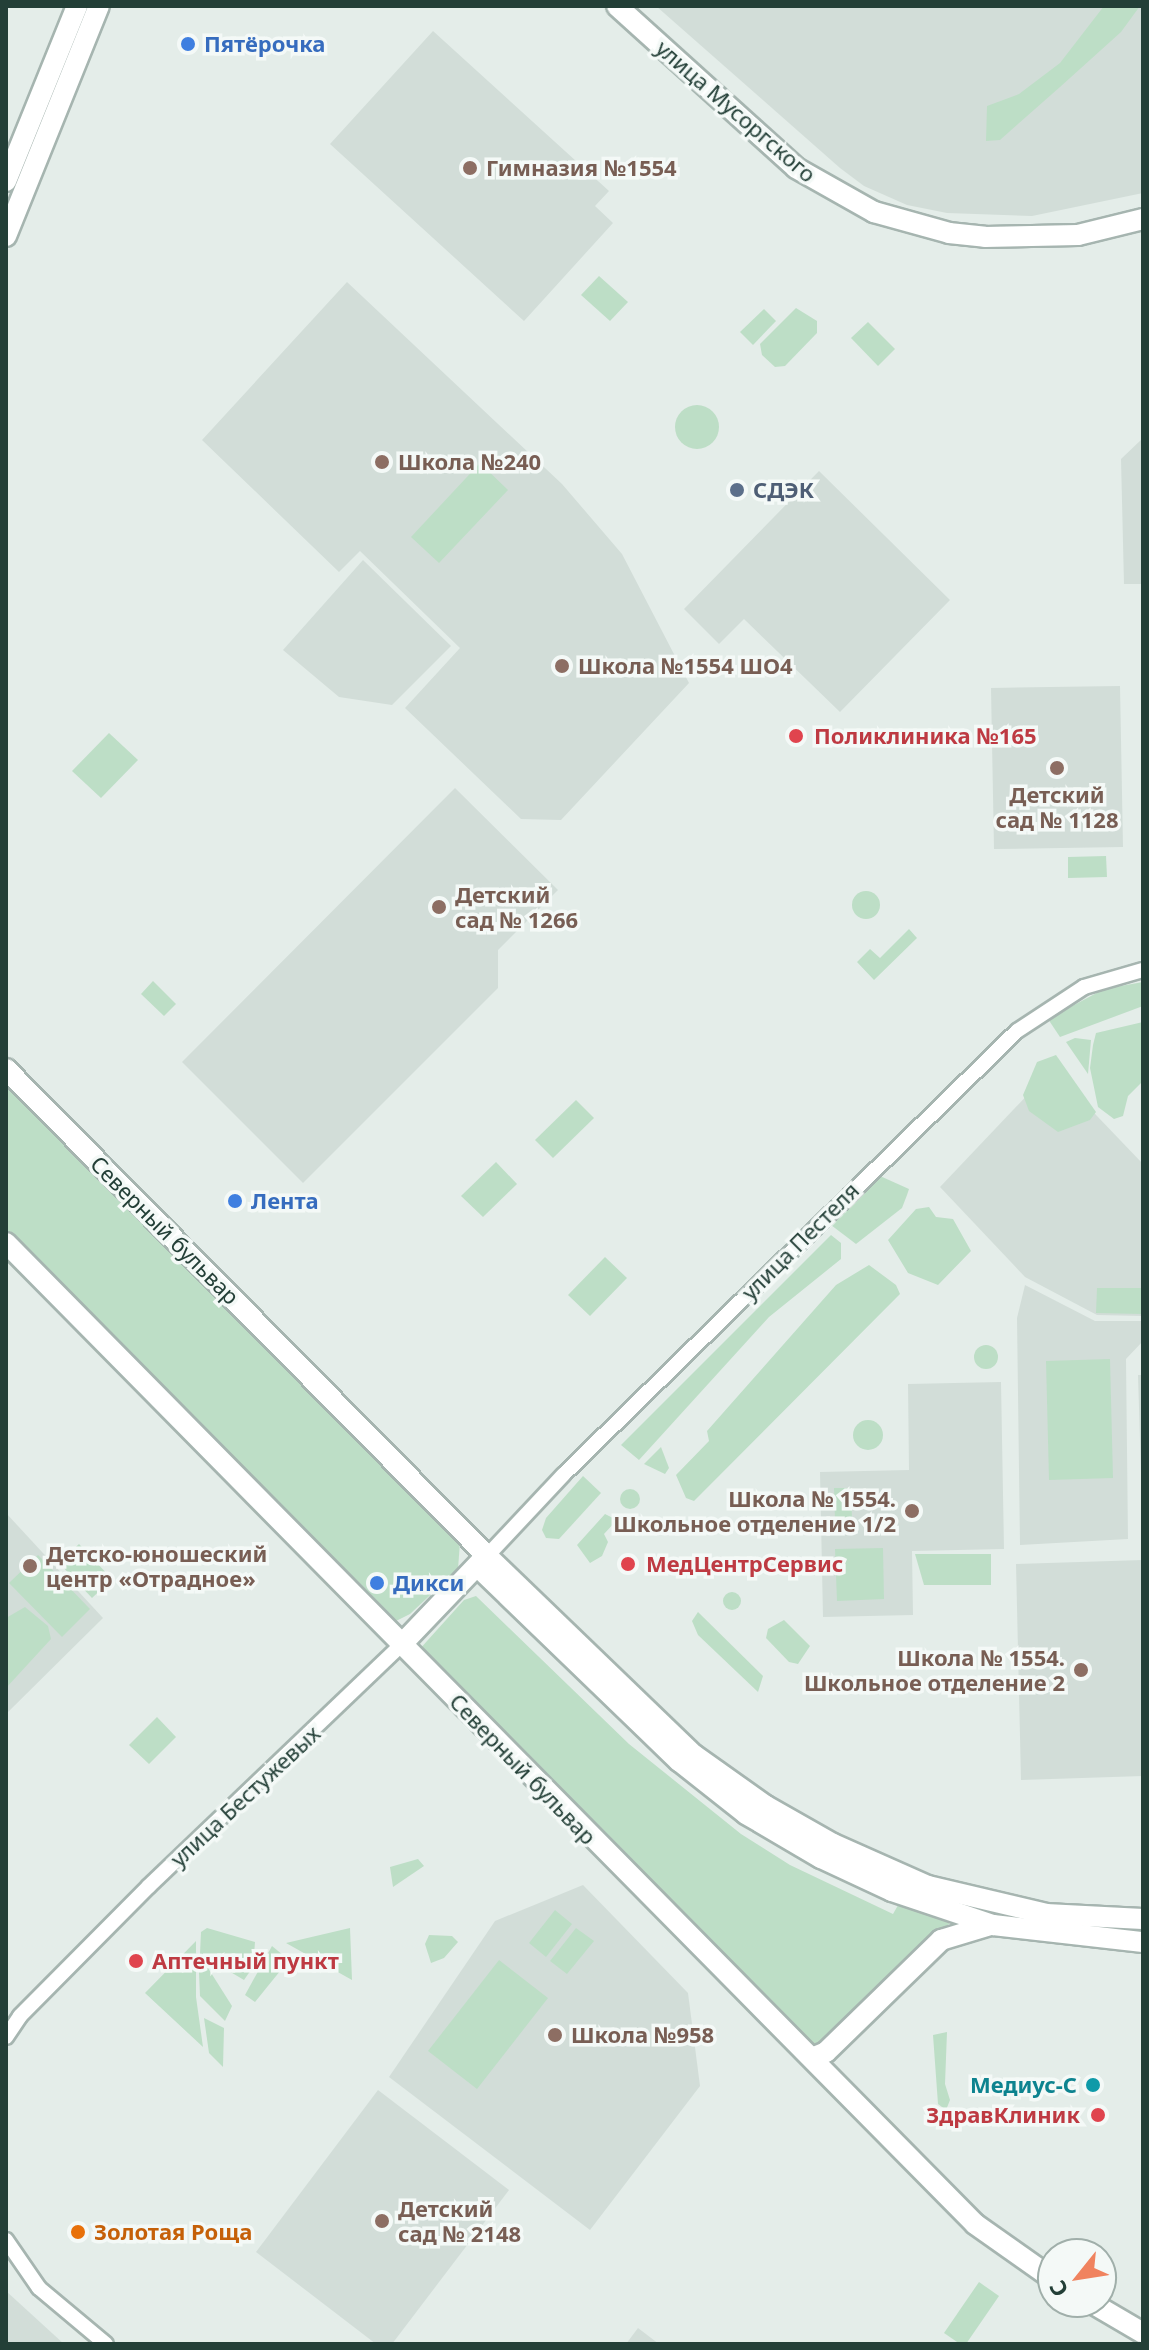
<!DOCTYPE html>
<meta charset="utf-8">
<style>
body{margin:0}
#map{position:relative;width:1149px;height:2350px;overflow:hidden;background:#e4ede9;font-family:"Noto Sans",sans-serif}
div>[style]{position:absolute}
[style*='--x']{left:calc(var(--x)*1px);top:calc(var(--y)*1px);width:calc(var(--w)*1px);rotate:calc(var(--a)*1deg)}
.built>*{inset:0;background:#d2ddd8}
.green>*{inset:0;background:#bddec6}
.round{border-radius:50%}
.roads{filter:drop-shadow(2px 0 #a6b5b0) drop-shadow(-2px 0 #a6b5b0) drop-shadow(0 2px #a6b5b0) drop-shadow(0 -2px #a6b5b0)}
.street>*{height:14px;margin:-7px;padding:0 7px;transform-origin:7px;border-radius:7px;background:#fff}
.secondary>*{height:20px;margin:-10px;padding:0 10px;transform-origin:10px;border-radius:10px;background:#fff}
.dots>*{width:22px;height:22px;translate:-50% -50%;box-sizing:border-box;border:4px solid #f4f9f7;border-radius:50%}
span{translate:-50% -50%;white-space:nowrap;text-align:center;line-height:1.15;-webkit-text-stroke:7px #f4f9f7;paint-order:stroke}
.shop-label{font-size:22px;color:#366cbe;font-weight:700}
.left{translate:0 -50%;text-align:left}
.street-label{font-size:22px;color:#233f37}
.education-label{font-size:22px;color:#785e54;font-weight:700}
.right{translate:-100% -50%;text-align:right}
.service-label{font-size:22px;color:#4e5e75;font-weight:700}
.health-label{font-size:22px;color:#be3a42;font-weight:700}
.culture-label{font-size:22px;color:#0d838f;font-weight:700}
.food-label{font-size:22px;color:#c56008;font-weight:700}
.frame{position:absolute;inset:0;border:8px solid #233f37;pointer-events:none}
.north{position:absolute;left:1037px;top:2238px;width:80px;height:80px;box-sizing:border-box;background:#f4f9f7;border:2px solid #a0afaa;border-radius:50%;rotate:240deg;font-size:22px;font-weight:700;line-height:32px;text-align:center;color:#233f37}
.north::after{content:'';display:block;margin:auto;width:28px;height:36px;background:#f0835f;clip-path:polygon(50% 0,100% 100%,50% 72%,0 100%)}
</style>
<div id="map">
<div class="built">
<div style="clip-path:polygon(656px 6px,1143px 6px,1143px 193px,1032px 216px,947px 213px,907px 205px,864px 186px,840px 168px)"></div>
<div style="clip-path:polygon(433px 31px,609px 191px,595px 206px,613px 223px,524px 321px,330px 144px)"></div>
<div style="clip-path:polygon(347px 282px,562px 484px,622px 554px,689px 683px,561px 820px,521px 819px,405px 708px,460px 648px,360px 551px,339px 572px,202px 440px)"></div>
<div style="clip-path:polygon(1143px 438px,1143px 584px,1124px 584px,1121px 459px)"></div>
<div style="clip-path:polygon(819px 471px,950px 600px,840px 712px,744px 619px,719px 644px,684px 609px)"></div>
<div style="clip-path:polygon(363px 560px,451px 646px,392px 705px,339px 697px,283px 650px)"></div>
<div style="clip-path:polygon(1120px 686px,1123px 847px,994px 849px,991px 688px)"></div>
<div style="clip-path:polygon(455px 788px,558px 890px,498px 950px,498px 988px,303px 1183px,182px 1062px)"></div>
<div style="clip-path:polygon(1052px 1069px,1143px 1164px,1143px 1316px,1097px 1315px,1025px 1277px,940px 1187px)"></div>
<div style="clip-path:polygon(1025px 1285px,1095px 1321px,1143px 1321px,1143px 1341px,1126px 1359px,1128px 1539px,1020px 1545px,1017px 1318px)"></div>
<div style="clip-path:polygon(1138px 1375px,1143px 1375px,1143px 1538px)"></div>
<div style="clip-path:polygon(1001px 1382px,1004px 1549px,912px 1551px,913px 1615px,823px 1617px,820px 1472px,909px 1470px,908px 1384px)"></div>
<div style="clip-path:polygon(6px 1513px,103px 1618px,6px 1714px)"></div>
<div style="clip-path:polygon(1143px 1560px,1143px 1776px,1021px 1780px,1016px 1564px)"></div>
<div style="clip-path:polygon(583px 1885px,688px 1993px,700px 2086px,590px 2230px,389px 2077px,495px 1921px)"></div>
<div style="clip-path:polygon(378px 2090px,509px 2190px,392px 2344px,376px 2344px,256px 2252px)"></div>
<div style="clip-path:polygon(6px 2291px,64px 2344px,6px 2344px)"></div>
<div style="clip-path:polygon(638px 2328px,659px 2344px,626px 2344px)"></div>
</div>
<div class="green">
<div style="clip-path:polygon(1104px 6px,1140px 6px,1121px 32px,1060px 87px,1000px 140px,986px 141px,987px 106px,1019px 94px,1060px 63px)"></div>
<div style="clip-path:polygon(599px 276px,628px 302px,610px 321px,581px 295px)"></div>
<div style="clip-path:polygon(796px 308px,817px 321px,817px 333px,785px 366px,775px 367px,762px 355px,760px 344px)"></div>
<div style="clip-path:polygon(764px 309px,776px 321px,753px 345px,740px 332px)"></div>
<div style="clip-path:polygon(868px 322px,895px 349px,878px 366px,851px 338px)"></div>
<div class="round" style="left:675px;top:405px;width:44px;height:44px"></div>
<div style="clip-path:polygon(480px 463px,508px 490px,439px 563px,411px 537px)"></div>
<div style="clip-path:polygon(109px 733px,138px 760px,101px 798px,72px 771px)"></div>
<div style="clip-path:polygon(1106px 856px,1107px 877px,1068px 878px,1068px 857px)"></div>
<div class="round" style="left:852px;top:891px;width:28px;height:28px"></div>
<div style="clip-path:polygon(909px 929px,917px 938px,874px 980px,857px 962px,870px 949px,880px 958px)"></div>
<div style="clip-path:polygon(153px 981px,176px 1004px,164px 1016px,141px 994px)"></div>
<div style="clip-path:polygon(1143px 982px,1143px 1006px,1060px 1037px,1048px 1019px,1104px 989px)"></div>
<div style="clip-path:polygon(1143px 1022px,1143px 1081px,1128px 1096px,1123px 1116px,1114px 1119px,1098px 1107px,1090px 1068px,1093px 1045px,1096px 1033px)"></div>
<div style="clip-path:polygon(1075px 1038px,1091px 1040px,1088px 1074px,1066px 1042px)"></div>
<div style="clip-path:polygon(1056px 1055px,1096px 1112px,1090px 1120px,1058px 1132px,1029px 1111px,1023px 1095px,1037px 1062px)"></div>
<div style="clip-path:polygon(6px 1084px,460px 1542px,458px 1569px,410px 1614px,396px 1621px,6px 1237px)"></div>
<div style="clip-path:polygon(576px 1100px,594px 1118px,553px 1158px,535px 1140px)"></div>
<div style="clip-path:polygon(496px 1162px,517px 1184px,483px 1217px,461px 1196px)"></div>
<div style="clip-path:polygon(880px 1176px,909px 1189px,907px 1195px,902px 1208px,856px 1244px,831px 1225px)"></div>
<div style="clip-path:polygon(929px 1207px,936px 1217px,953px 1219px,971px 1251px,938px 1285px,908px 1273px,888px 1240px,916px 1209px)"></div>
<div style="clip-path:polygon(831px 1235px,841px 1243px,841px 1259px,769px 1317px,639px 1460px,621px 1445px)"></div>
<div style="clip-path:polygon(605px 1257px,627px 1278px,590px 1316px,568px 1295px)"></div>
<div style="clip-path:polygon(869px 1265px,896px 1285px,900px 1294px,694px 1501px,686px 1498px,676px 1475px,709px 1441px,707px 1431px,836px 1285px)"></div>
<div style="clip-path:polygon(1097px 1288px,1143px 1288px,1143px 1314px,1096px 1313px)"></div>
<div class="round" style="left:974px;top:1345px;width:24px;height:24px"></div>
<div style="clip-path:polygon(1110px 1359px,1113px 1478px,1049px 1480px,1046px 1361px)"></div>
<div class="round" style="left:853px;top:1420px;width:30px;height:30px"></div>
<div style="clip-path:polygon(661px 1447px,669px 1468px,665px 1474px,644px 1464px)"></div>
<div style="clip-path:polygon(583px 1476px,601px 1493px,559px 1539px,546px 1538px,542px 1530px,546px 1518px)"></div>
<div style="clip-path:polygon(834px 1488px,851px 1488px,852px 1520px,835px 1521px)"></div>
<div class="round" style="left:620px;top:1489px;width:20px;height:20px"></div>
<div style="clip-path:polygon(605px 1514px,617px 1520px,604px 1534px,608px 1542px,602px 1556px,590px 1563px,577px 1545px)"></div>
<div style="clip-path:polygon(79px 1544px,112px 1579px,92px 1598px,59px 1563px)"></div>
<div style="clip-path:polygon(883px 1548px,884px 1599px,837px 1601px,835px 1549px)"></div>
<div style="clip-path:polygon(915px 1554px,991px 1554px,991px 1585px,924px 1585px)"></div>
<div style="clip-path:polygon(38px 1555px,90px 1609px,62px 1637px,9px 1583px)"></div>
<div class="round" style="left:723px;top:1592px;width:18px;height:18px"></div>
<div style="clip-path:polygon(476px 1596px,629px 1744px,741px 1834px,790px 1865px,893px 1914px,901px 1900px,953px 1920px,823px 2044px,808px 2044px,418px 1651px,464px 1600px)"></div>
<div style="clip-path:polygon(25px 1607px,48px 1626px,51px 1639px,6px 1688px,6px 1618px)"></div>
<div style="clip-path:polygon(698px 1612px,763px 1676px,758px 1692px,698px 1635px,692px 1621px)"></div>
<div style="clip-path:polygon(784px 1620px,810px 1646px,798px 1664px,789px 1662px,766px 1638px,768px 1629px)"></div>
<div style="clip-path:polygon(157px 1717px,176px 1737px,149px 1764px,129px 1745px)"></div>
<div style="clip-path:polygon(418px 1859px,424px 1866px,393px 1887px,390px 1867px)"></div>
<div style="clip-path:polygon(555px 1910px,572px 1924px,546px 1957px,529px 1943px)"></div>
<div style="clip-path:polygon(207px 1928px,255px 1942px,253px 1967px,244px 1980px,200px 1954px,201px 1932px)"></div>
<div style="clip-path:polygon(350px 1928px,352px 1980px,286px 1943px)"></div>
<div style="clip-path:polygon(576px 1928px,594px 1941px,567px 1974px,550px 1961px)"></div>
<div style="clip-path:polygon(429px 1935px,452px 1936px,458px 1942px,444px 1958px,431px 1963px,425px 1944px)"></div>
<div style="clip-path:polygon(196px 1941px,196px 1997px,203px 2047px,145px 1993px)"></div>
<div style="clip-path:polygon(272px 1946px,289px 1960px,255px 2002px,245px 1995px)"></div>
<div style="clip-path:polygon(499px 1960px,548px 1998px,477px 2089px,428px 2051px)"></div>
<div style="clip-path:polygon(208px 1968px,232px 2006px,225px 2021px,200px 1996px,199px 1972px)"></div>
<div style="clip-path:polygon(204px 2018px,224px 2028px,223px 2067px,209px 2053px)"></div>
<div style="clip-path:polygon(947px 2032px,945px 2084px,950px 2100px,946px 2110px,938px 2104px,933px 2035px)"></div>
<div style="clip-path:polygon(979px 2282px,999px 2296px,966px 2344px,960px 2344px,944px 2333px)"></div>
</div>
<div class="roads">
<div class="street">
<div style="--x:487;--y:1556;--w:111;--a:-46.8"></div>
<div style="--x:563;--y:1475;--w:635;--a:-44.36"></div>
<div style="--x:1017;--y:1031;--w:80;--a:-33.3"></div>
<div style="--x:1084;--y:987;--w:61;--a:-16.1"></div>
<div style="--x:6;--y:2037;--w:25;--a:-56"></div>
<div style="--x:20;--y:2016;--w:183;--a:-45.2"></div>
<div style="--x:149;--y:1886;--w:349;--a:-43.7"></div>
<div style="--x:6;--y:2240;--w:58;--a:55.5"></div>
<div style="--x:39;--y:2288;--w:87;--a:39.9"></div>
</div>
<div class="secondary">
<div style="--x:617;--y:6;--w:241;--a:42.1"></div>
<div style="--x:796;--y:168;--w:90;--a:29.4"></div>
<div style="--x:874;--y:212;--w:78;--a:15.6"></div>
<div style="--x:949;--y:233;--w:36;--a:6"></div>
<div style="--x:985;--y:237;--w:93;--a:-1.2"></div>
<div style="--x:1078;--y:235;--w:67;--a:-13.8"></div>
<div style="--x:6;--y:181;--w:189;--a:-67.9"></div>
<div style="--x:6;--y:236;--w:248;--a:-68"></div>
<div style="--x:6;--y:1069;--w:684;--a:45.36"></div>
<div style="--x:487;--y:1556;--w:287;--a:43.9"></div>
<div style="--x:694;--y:1755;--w:88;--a:35.3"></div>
<div style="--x:766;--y:1806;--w:77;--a:29.6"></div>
<div style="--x:833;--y:1844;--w:104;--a:23.9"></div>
<div style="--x:928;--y:1886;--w:121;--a:13.3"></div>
<div style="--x:1046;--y:1914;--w:97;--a:3"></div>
<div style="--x:6;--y:1243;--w:1379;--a:45.35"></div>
<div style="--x:975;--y:2224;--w:95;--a:35.2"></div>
<div style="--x:477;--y:1566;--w:281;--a:44"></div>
<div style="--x:679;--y:1761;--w:85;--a:38.3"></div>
<div style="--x:746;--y:1814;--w:87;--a:30.4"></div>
<div style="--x:821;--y:1858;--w:78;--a:24.9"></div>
<div style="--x:892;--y:1891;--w:107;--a:18.6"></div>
<div style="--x:993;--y:1925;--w:151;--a:6.5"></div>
<div style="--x:401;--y:1645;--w:120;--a:-46.3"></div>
<div style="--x:812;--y:2058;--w:15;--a:-23"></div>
<div style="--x:826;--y:2052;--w:161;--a:-44.2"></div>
<div style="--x:941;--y:1940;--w:51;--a:-17"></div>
<div style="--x:1090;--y:2302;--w:61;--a:30.3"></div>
</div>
</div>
<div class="dots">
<div style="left:188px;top:44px;background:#3f7fe0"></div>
<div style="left:470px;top:168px;background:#8d6e63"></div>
<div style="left:382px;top:462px;background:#8d6e63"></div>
<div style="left:737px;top:490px;background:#5c6f8a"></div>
<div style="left:562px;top:666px;background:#8d6e63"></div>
<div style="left:796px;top:736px;background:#e0444e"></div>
<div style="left:1057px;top:768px;background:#8d6e63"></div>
<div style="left:439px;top:907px;background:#8d6e63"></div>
<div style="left:235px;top:1201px;background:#3f7fe0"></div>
<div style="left:912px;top:1511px;background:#8d6e63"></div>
<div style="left:628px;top:1564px;background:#e0444e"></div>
<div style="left:30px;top:1566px;background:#8d6e63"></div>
<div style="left:377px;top:1583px;background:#3f7fe0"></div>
<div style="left:1081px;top:1670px;background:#8d6e63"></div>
<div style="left:136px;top:1961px;background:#e0444e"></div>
<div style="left:555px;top:2035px;background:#8d6e63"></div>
<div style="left:1093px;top:2085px;background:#0f9aa8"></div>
<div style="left:1098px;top:2115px;background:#e0444e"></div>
<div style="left:382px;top:2221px;background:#8d6e63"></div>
<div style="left:78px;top:2232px;background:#e8710a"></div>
</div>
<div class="shop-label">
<span class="left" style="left:204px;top:44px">Пятёрочка</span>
<span class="left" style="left:251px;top:1201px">Лента</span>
<span class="left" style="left:393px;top:1583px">Дикси</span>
</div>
<div class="street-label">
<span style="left:736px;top:111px;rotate:41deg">улица Мусоргского</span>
<span style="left:165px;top:1230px;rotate:45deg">Северный бульвар</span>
<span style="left:800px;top:1241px;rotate:-45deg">улица Пестеля</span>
<span style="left:523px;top:1769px;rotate:46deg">Северный бульвар</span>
<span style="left:245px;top:1796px;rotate:-43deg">улица Бестужевых</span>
</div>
<div class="education-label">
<span class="left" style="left:486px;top:168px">Гимназия №1554</span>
<span class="left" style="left:398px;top:462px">Школа №240</span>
<span class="left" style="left:578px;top:666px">Школа №1554 ШО4</span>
<span style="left:1057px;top:807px">Детский<br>сад № 1128</span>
<span class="left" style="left:455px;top:907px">Детский<br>сад № 1266</span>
<span class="right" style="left:896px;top:1511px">Школа № 1554.<br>Школьное отделение 1/2</span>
<span class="left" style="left:46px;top:1566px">Детско-юношеский<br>центр «Отрадное»</span>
<span class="right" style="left:1065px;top:1670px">Школа № 1554.<br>Школьное отделение 2</span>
<span class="left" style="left:571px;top:2035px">Школа №958</span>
<span class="left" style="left:398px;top:2221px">Детский<br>сад № 2148</span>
</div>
<div class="service-label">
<span class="left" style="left:753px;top:490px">СДЭК</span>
</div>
<div class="health-label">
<span class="left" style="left:814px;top:736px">Поликлиника №165</span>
<span class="left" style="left:646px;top:1564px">МедЦентрСервис</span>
<span class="left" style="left:152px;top:1961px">Аптечный пункт</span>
<span class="right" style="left:1080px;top:2115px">ЗдравКлиник</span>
</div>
<div class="culture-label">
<span class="right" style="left:1077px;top:2085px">Медиус-С</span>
</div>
<div class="food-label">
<span class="left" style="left:94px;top:2232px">Золотая Роща</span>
</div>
<div class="frame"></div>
<div class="north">С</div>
</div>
